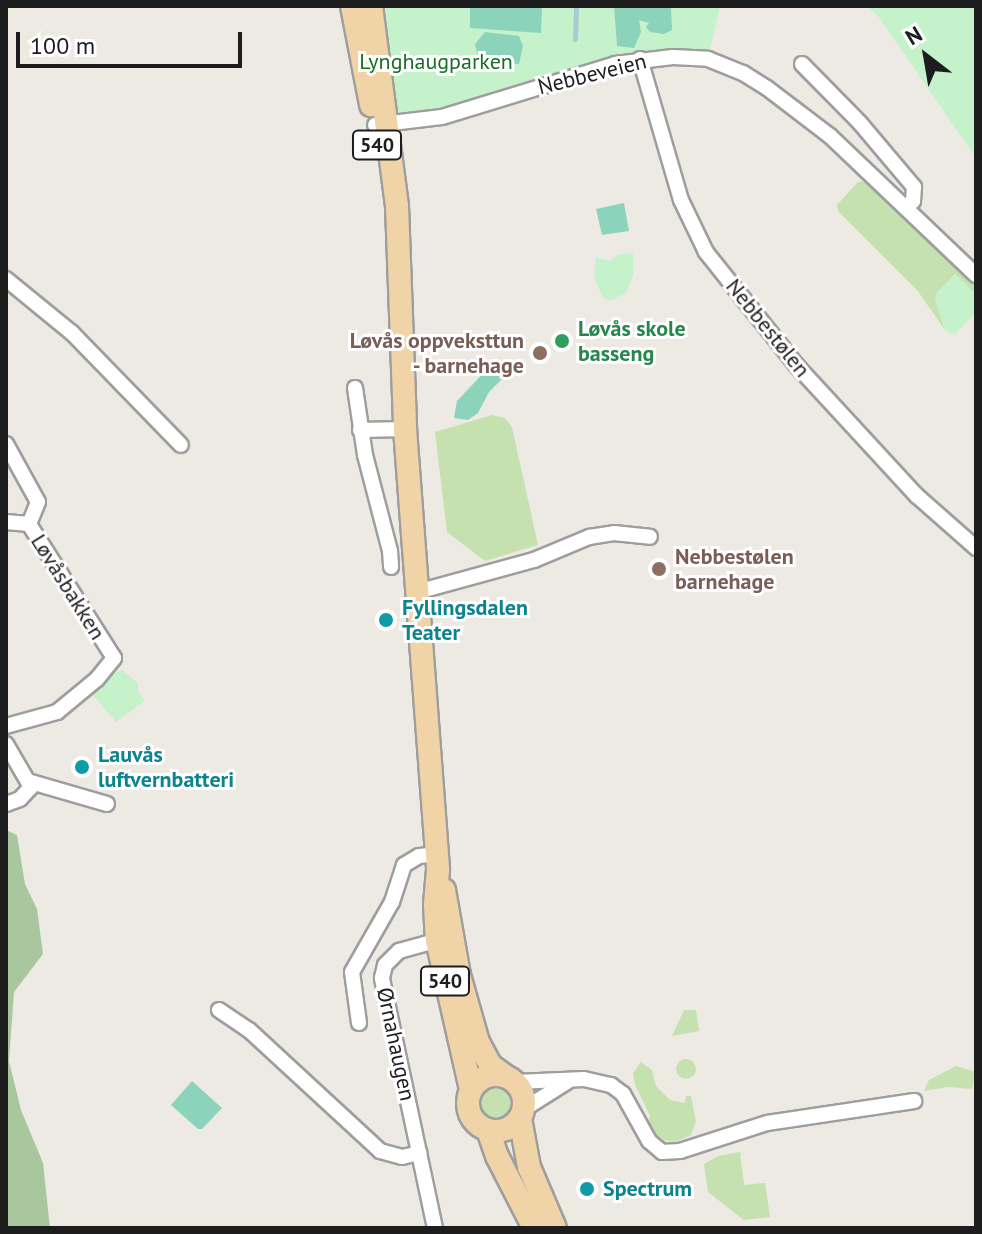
<!DOCTYPE html>
<meta charset="utf-8">
<style>
body{margin:0}
#map{position:relative;width:982px;height:1234px;overflow:hidden;background:#edeae4;font-family:"PT Sans",sans-serif}
div>[style]{position:absolute}
[style*='--x']{left:calc(var(--x)*1px);top:calc(var(--y)*1px);width:calc(var(--w)*1px);rotate:calc(var(--a)*1deg)}
.grass>*{inset:0;background:#c6e1b0}
.round{border-radius:50%}
.forest>*{inset:0;background:#a8c79e}
.park>*{inset:0;background:#c6f2cb}
.pitch>*{inset:0;background:#8bd3ba}
.stream>*{height:5px;margin:-2.5px;padding:0 2.5px;transform-origin:2.5px;border-radius:2.5px;background:#aacad6}
.roads{filter:drop-shadow(2px 0 #9e9e9e) drop-shadow(-2px 0 #9e9e9e) drop-shadow(0 2px #9e9e9e) drop-shadow(0 -2px #9e9e9e)}
.street>*{height:14px;margin:-7px;padding:0 7px;transform-origin:7px;border-radius:7px;background:#fff}
.primary>*{height:22px;margin:-11px;padding:0 11px;transform-origin:11px;border-radius:11px;background:#f0d3a6}
.primary>.ring{margin:-11px;padding:0;box-sizing:content-box;background:none;border:22px solid #f0d3a6;border-radius:50%}
.dots>*{width:22px;height:22px;translate:-50% -50%;box-sizing:border-box;border:4px solid #fff;border-radius:50%}
span{translate:-50% -50%;white-space:nowrap;text-align:center;line-height:1.15;-webkit-text-stroke:6px #fff;paint-order:stroke}
.shield-label span{padding:2px 6px;background:#fff;border:2px solid;border-radius:6px;-webkit-text-stroke-width:0}
.shield-label{font-size:20px;color:#1d1d1d;font-weight:700}
.park-label{font-size:22px;color:#186e23}
.street-label{font-size:22px;color:#1d1d1d}
.leisure-label{font-size:22px;color:#27864d;font-weight:700}
.left{translate:0 -50%;text-align:left}
.education-label{font-size:22px;color:#785e54;font-weight:700}
.right{translate:-100% -50%;text-align:right}
.culture-label{font-size:22px;color:#0d838f;font-weight:700}
.frame{position:absolute;inset:0;border:8px solid #1d1d1d;pointer-events:none}
.north{position:absolute;left:886px;top:16px;width:80px;height:80px;-webkit-text-stroke:6px #fff;paint-order:stroke;rotate:329deg;font-size:22px;font-weight:700;line-height:32px;text-align:center;color:#1d1d1d}
.north::after{content:'';display:block;margin:auto;width:28px;height:36px;background:#1d1d1d;clip-path:polygon(50% 0,100% 100%,50% 72%,0 100%)}
.scale{position:absolute;left:16px;top:32px;width:226px;height:36px;box-sizing:border-box;border:4px solid #1d1d1d;border-top:0;padding-left:10px;font-size:24px;line-height:28px;white-space:nowrap;color:#1d1d1d;-webkit-text-stroke:6px #fff;paint-order:stroke}
</style>
<div id="map">
<div class="grass">
<div style="clip-path:polygon(865px 181px,976px 285px,976px 295px,955px 274px,935px 299px,945px 330px,917px 290px,838px 211px,837px 205px,858px 182px)"></div>
<div style="clip-path:polygon(492px 415px,505px 418px,512px 427px,538px 545px,485px 561px,447px 532px,435px 432px)"></div>
<div style="clip-path:polygon(684px 1010px,696px 1010px,699px 1031px,672px 1036px)"></div>
<div class="round" style="left:676px;top:1059px;width:20px;height:20px"></div>
<div style="clip-path:polygon(641px 1062px,652px 1070px,656px 1086px,670px 1100px,685px 1103px,686px 1096px,691px 1096px,696px 1122px,691px 1135px,675px 1142px,664px 1140px,652px 1131px,648px 1124px,650px 1116px,635px 1085px,633px 1073px)"></div>
<div style="clip-path:polygon(956px 1066px,976px 1072px,972px 1089px,948px 1087px,924px 1091px,929px 1080px)"></div>
<div class="round" style="left:477px;top:1083px;width:40px;height:40px"></div>
<div style="clip-path:polygon(740px 1152px,744px 1185px,765px 1183px,770px 1217px,744px 1220px,708px 1192px,704px 1164px,718px 1156px)"></div>
</div>
<div class="forest">
<div style="clip-path:polygon(6px 830px,17px 835px,25px 884px,37px 909px,43px 954px,14px 992px,9px 1061px,21px 1110px,43px 1163px,50px 1228px,6px 1228px)"></div>
</div>
<div class="park">
<div style="clip-path:polygon(373px 6px,720px 6px,708px 59px,640px 59px,442px 117px,388px 123px)"></div>
<div style="clip-path:polygon(867px 6px,976px 6px,976px 158px,878px 16px)"></div>
<div style="clip-path:polygon(633px 253px,633px 275px,626px 293px,610px 301px,602px 296px,594px 277px,596px 257px,609px 261px,619px 254px)"></div>
<div style="clip-path:polygon(955px 274px,976px 295px,976px 312px,954px 335px,945px 330px,935px 299px,936px 293px)"></div>
<div style="clip-path:polygon(121px 669px,138px 683px,138px 691px,145px 701px,116px 722px,89px 691px)"></div>
</div>
<div class="pitch">
<div style="clip-path:polygon(470px 6px,542px 8px,541px 33px,470px 28px)"></div>
<div style="clip-path:polygon(614px 6px,671px 6px,672px 30px,664px 34px,650px 32px,646px 27px,649px 23px,639px 20px,641px 32px,634px 48px,617px 46px)"></div>
<div style="clip-path:polygon(485px 32px,519px 36px,523px 46px,519px 64px,479px 61px,475px 44px)"></div>
<div style="clip-path:polygon(624px 203px,629px 231px,602px 235px,596px 209px)"></div>
<div style="clip-path:polygon(490px 366px,504px 377px,489px 392px,478px 413px,468px 420px,454px 418px,457px 401px)"></div>
<div style="clip-path:polygon(192px 1081px,222px 1108px,202px 1129px,198px 1129px,171px 1105px)"></div>
</div>
<div class="stream">
<div style="--x:575;--y:39;--w:33;--a:-88"></div>
</div>
<div class="roads">
<div class="street">
<div style="--x:640;--y:59;--w:147;--a:73.8"></div>
<div style="--x:681;--y:200;--w:58;--a:64.3"></div>
<div style="--x:706;--y:252;--w:146;--a:51.4"></div>
<div style="--x:797;--y:366;--w:177;--a:47.3"></div>
<div style="--x:917;--y:496;--w:79;--a:41.4"></div>
<div style="--x:802;--y:64;--w:83;--a:45.5"></div>
<div style="--x:860;--y:123;--w:84;--a:49.8"></div>
<div style="--x:914;--y:187;--w:14;--a:94"></div>
<div style="--x:913;--y:201;--w:10;--a:135"></div>
<div style="--x:375;--y:125;--w:67;--a:-6.8"></div>
<div style="--x:442;--y:117;--w:181;--a:-17"></div>
<div style="--x:615;--y:64;--w:58;--a:-6.9"></div>
<div style="--x:673;--y:57;--w:35;--a:3"></div>
<div style="--x:708;--y:59;--w:38;--a:22"></div>
<div style="--x:743;--y:73;--w:28;--a:32"></div>
<div style="--x:767;--y:88;--w:79;--a:37.3"></div>
<div style="--x:830;--y:136;--w:202;--a:43.6"></div>
<div style="--x:6;--y:279;--w:85;--a:39.3"></div>
<div style="--x:72;--y:333;--w:156;--a:45.8"></div>
<div style="--x:355;--y:388;--w:68;--a:81.5"></div>
<div style="--x:365;--y:455;--w:99;--a:75.4"></div>
<div style="--x:390;--y:551;--w:16;--a:86"></div>
<div style="--x:360;--y:430;--w:45;--a:-1.3"></div>
<div style="--x:6;--y:444;--w:66;--a:61.1"></div>
<div style="--x:38;--y:502;--w:24;--a:112"></div>
<div style="--x:6;--y:522;--w:23;--a:5"></div>
<div style="--x:417;--y:592;--w:121;--a:-15.3"></div>
<div style="--x:534;--y:560;--w:60;--a:-22.7"></div>
<div style="--x:589;--y:537;--w:25;--a:-9"></div>
<div style="--x:614;--y:533;--w:36;--a:6"></div>
<div style="--x:6;--y:726;--w:53;--a:-15.4"></div>
<div style="--x:57;--y:712;--w:52;--a:-39.5"></div>
<div style="--x:97;--y:679;--w:27;--a:-51"></div>
<div style="--x:114;--y:658;--w:159;--a:-122.4"></div>
<div style="--x:6;--y:744;--w:50;--a:59.8"></div>
<div style="--x:31;--y:787;--w:16;--a:133"></div>
<div style="--x:20;--y:799;--w:15;--a:160"></div>
<div style="--x:31;--y:782;--w:79;--a:16.1"></div>
<div style="--x:219;--y:1010;--w:36;--a:34"></div>
<div style="--x:249;--y:1030;--w:178;--a:42.7"></div>
<div style="--x:380;--y:1151;--w:23;--a:15"></div>
<div style="--x:402;--y:1157;--w:18;--a:-13"></div>
<div style="--x:359;--y:1023;--w:51;--a:-97.8"></div>
<div style="--x:352;--y:972;--w:81;--a:-60.3"></div>
<div style="--x:392;--y:902;--w:39;--a:-72"></div>
<div style="--x:404;--y:865;--w:17;--a:-31"></div>
<div style="--x:419;--y:856;--w:18;--a:-6"></div>
<div style="--x:515;--y:1082;--w:69;--a:-2.5"></div>
<div style="--x:584;--y:1079;--w:28;--a:13"></div>
<div style="--x:611;--y:1085;--w:15;--a:37"></div>
<div style="--x:623;--y:1094;--w:54;--a:61"></div>
<div style="--x:649;--y:1141;--w:17;--a:40"></div>
<div style="--x:662;--y:1152;--w:18;--a:-3"></div>
<div style="--x:680;--y:1151;--w:91;--a:-17.8"></div>
<div style="--x:767;--y:1123;--w:149;--a:-8.5"></div>
<div style="--x:524;--y:1109;--w:51;--a:-32.1"></div>
<div style="--x:435;--y:1228;--w:256;--a:-102"></div>
<div style="--x:382;--y:978;--w:13;--a:-77"></div>
<div style="--x:385;--y:965;--w:20;--a:-45"></div>
<div style="--x:399;--y:951;--w:45;--a:-15.6"></div>
</div>
<div class="primary">
<div style="--x:352;--y:6;--w:101;--a:79.1"></div>
<div style="--x:371;--y:6;--w:202;--a:82.6"></div>
<div style="--x:397;--y:206;--w:223;--a:87.9"></div>
<div style="--x:405;--y:429;--w:442;--a:85.7"></div>
<div style="--x:438;--y:870;--w:35;--a:95"></div>
<div style="--x:435;--y:905;--w:35;--a:87"></div>
<div style="--x:437;--y:940;--w:154;--a:77.2"></div>
<div style="--x:444;--y:890;--w:86;--a:80"></div>
<div style="--x:459;--y:975;--w:70;--a:74.2"></div>
<div style="--x:478;--y:1042;--w:26;--a:62"></div>
<div style="--x:490;--y:1065;--w:19;--a:36"></div>
<div class="ring" style="left:468px;top:1075px;width:34px;height:34px"></div>
<div style="--x:520;--y:1118;--w:50;--a:79.6"></div>
<div style="--x:529;--y:1167;--w:66;--a:66.9"></div>
<div style="--x:488;--y:1130;--w:28;--a:71"></div>
<div style="--x:497;--y:1156;--w:81;--a:62.8"></div>
</div>
</div>
<div class="dots">
<div style="left:562px;top:341px;background:#2e9e5b"></div>
<div style="left:540px;top:353px;background:#8d6e63"></div>
<div style="left:659px;top:569px;background:#8d6e63"></div>
<div style="left:386px;top:620px;background:#0f9aa8"></div>
<div style="left:82px;top:767px;background:#0f9aa8"></div>
<div style="left:587px;top:1189px;background:#0f9aa8"></div>
</div>
<div class="shield-label">
<span style="left:377px;top:145px">540</span>
<span style="left:445px;top:981px">540</span>
</div>
<div class="park-label">
<span style="left:436px;top:62px">Lynghaugparken</span>
</div>
<div class="street-label">
<span style="left:592px;top:74px;rotate:-14deg">Nebbeveien</span>
<span style="left:768px;top:328px;rotate:51deg">Nebbestølen</span>
<span style="left:68px;top:587px;rotate:58deg">Løvåsbakken</span>
<span style="left:396px;top:1044px;rotate:78deg">Ørnahaugen</span>
</div>
<div class="leisure-label">
<span class="left" style="left:578px;top:341px">Løvås skole<br>basseng</span>
</div>
<div class="education-label">
<span class="right" style="left:524px;top:353px">Løvås oppveksttun<br>- barnehage</span>
<span class="left" style="left:675px;top:569px">Nebbestølen<br>barnehage</span>
</div>
<div class="culture-label">
<span class="left" style="left:402px;top:620px">Fyllingsdalen<br>Teater</span>
<span class="left" style="left:98px;top:767px">Lauvås<br>luftvernbatteri</span>
<span class="left" style="left:603px;top:1189px">Spectrum</span>
</div>
<div class="frame"></div>
<div class="north">N</div>
<div class="scale">100 m</div>
</div>
